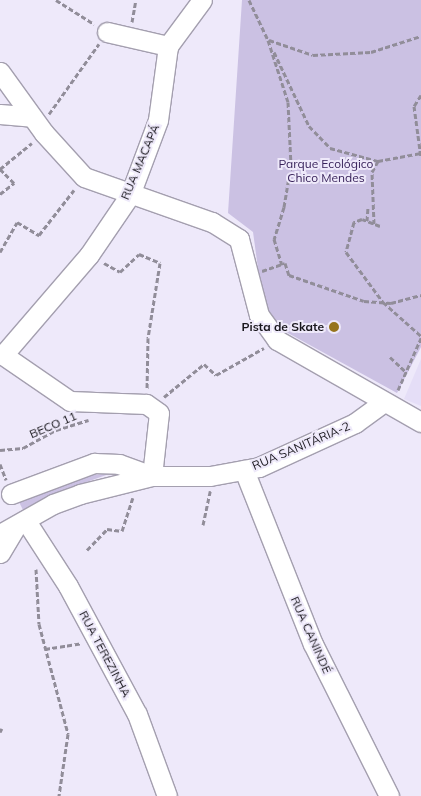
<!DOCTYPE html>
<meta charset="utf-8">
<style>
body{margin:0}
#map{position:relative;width:421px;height:796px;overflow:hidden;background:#eee9fa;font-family:Mulish,sans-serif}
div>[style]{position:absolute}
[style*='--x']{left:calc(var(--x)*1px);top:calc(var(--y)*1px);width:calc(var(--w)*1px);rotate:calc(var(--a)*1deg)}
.built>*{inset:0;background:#e5def7}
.green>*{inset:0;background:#cbc1e3}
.path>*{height:3px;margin-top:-1.5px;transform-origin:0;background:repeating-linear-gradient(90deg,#918d99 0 5px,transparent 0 7.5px)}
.roads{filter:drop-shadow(1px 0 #a49faf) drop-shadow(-1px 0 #a49faf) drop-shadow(0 1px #a49faf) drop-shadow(0 -1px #a49faf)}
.minor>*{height:19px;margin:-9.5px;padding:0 9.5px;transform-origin:9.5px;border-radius:9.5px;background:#fff}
.dots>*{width:14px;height:14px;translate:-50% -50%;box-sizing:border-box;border:2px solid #eee9fa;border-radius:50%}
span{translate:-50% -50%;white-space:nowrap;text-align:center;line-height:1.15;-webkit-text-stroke:4px #eee9fa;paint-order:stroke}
.street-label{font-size:12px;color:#18161c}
.park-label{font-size:12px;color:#39235b}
.poi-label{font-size:12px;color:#18161c;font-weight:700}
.right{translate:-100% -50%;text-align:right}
</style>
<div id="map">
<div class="built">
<div style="clip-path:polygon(421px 359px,421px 406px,404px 399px)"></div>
</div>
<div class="green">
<div style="clip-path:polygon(242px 0,421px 0,421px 347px,397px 393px,277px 327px,264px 312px,253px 232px,228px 213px)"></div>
<div style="clip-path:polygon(109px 474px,53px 494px,24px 512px,19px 502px,45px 488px,81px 475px)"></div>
</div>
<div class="path">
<div style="--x:56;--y:0;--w:45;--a:32.3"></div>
<div style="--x:249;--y:0;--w:44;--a:64.6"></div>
<div style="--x:268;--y:40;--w:65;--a:72.1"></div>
<div style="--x:288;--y:102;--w:63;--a:87.3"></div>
<div style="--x:291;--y:165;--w:43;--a:99.5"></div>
<div style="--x:284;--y:207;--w:34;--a:107"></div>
<div style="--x:274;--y:239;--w:27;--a:73"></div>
<div style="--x:132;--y:22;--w:22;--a:-80"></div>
<div style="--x:269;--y:40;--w:46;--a:18.8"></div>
<div style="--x:313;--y:55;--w:58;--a:-3"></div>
<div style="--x:371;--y:52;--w:52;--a:-17.7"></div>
<div style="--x:274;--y:52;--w:82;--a:64.7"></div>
<div style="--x:309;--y:126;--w:30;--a:46"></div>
<div style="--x:330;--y:148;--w:50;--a:15.2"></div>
<div style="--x:421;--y:95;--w:13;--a:122"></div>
<div style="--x:414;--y:106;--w:52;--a:82.3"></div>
<div style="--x:49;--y:114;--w:86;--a:-54.5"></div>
<div style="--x:0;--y:194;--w:18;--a:-38"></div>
<div style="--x:14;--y:183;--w:20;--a:-135"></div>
<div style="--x:0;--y:169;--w:41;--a:-39.1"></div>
<div style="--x:367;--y:221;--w:13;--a:-86"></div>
<div style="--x:374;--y:224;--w:52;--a:-92.2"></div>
<div style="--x:372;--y:172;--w:13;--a:-61"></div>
<div style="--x:378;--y:161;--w:44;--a:-10.5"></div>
<div style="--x:380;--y:226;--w:19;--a:-159"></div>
<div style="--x:362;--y:219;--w:9;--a:159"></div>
<div style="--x:354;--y:222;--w:31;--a:105"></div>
<div style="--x:346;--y:252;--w:62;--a:53.5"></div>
<div style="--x:383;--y:302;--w:51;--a:41.8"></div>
<div style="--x:0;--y:252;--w:34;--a:-60"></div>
<div style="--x:17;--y:222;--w:26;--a:31"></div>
<div style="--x:39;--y:235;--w:57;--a:-52.1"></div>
<div style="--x:104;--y:263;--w:18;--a:29"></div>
<div style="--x:120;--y:272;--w:26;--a:-43"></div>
<div style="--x:139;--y:254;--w:23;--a:23"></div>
<div style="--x:160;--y:263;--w:76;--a:99.1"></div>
<div style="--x:148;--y:338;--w:51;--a:91.1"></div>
<div style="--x:262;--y:271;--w:24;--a:-19"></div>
<div style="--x:285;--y:263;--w:13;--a:72"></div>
<div style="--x:289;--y:275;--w:79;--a:19.1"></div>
<div style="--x:364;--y:301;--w:27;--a:4"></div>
<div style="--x:391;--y:303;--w:31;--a:-15"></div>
<div style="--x:390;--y:357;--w:21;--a:43"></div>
<div style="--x:398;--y:390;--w:57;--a:-66.1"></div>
<div style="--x:164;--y:397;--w:52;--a:-39.5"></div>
<div style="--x:204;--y:364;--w:16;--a:43"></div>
<div style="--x:216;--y:375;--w:55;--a:-29.4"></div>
<div style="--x:0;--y:450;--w:23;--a:-5"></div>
<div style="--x:23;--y:448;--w:38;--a:-29"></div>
<div style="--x:56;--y:430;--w:34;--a:-17"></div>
<div style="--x:0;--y:464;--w:17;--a:69"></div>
<div style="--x:203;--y:525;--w:35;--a:-78"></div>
<div style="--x:87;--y:550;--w:29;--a:-46"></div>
<div style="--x:107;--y:529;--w:15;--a:8"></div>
<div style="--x:122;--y:531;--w:35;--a:-72"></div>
<div style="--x:36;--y:569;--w:55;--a:86.9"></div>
<div style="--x:39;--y:624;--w:114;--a:75.2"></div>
<div style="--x:68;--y:734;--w:63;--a:98.3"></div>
<div style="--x:45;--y:649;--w:37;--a:-9"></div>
<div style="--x:0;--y:732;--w:4;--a:-63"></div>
</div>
<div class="roads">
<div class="minor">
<div style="--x:107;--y:32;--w:63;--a:12.9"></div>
<div style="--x:0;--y:72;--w:75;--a:54.2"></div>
<div style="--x:44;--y:133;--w:59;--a:47.7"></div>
<div style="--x:84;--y:177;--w:136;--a:19.4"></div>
<div style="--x:212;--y:222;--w:32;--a:32"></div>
<div style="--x:239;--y:239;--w:79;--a:75.3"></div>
<div style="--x:259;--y:315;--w:31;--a:54"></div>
<div style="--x:277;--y:340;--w:166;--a:29.7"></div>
<div style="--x:0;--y:114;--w:32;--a:5"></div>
<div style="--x:3;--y:355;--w:132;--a:-49.3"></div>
<div style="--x:89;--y:255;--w:73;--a:-55.7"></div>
<div style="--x:130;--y:195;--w:80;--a:-69.5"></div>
<div style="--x:158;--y:120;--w:75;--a:-82.3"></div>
<div style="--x:168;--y:46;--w:57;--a:-53.5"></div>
<div style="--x:244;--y:470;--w:187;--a:68.4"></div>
<div style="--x:313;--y:644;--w:170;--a:63.4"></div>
<div style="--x:11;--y:494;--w:89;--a:-20.5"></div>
<div style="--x:94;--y:463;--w:25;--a:2"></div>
<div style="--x:119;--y:464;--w:35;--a:20"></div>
<div style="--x:152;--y:476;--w:58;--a:0"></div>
<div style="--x:210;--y:476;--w:50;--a:-10.4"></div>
<div style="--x:259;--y:467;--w:106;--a:-24.6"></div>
<div style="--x:355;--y:423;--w:34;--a:-36"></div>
<div style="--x:26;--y:521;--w:77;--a:57.1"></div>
<div style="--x:68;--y:586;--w:145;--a:61.7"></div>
<div style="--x:137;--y:714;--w:87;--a:69.9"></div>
<div style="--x:0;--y:534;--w:61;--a:-29.5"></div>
<div style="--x:53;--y:504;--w:29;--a:-20"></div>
<div style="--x:80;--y:494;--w:74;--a:-14"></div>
<div style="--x:152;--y:476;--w:63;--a:-83.7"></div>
<div style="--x:159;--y:413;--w:16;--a:-145"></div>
<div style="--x:146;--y:404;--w:76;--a:-177.7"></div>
<div style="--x:70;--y:401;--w:81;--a:-145.5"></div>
<div style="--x:0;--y:553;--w:31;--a:-59"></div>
</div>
</div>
<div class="dots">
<div style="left:334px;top:327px;background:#96741d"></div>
</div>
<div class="street-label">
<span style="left:140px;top:162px;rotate:-67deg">RUA MACAPÁ</span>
<span style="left:53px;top:425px;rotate:-23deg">BECO 11</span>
<span style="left:301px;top:446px;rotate:-23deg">RUA SANITÁRIA-2</span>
<span style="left:311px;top:635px;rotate:66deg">RUA CANINDÉ</span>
<span style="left:105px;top:654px;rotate:62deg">RUA TEREZINHA</span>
</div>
<div class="park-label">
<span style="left:326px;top:171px">Parque Ecológico<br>Chico Mendes</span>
</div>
<div class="poi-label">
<span class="right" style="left:324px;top:327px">Pista de Skate</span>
</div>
</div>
